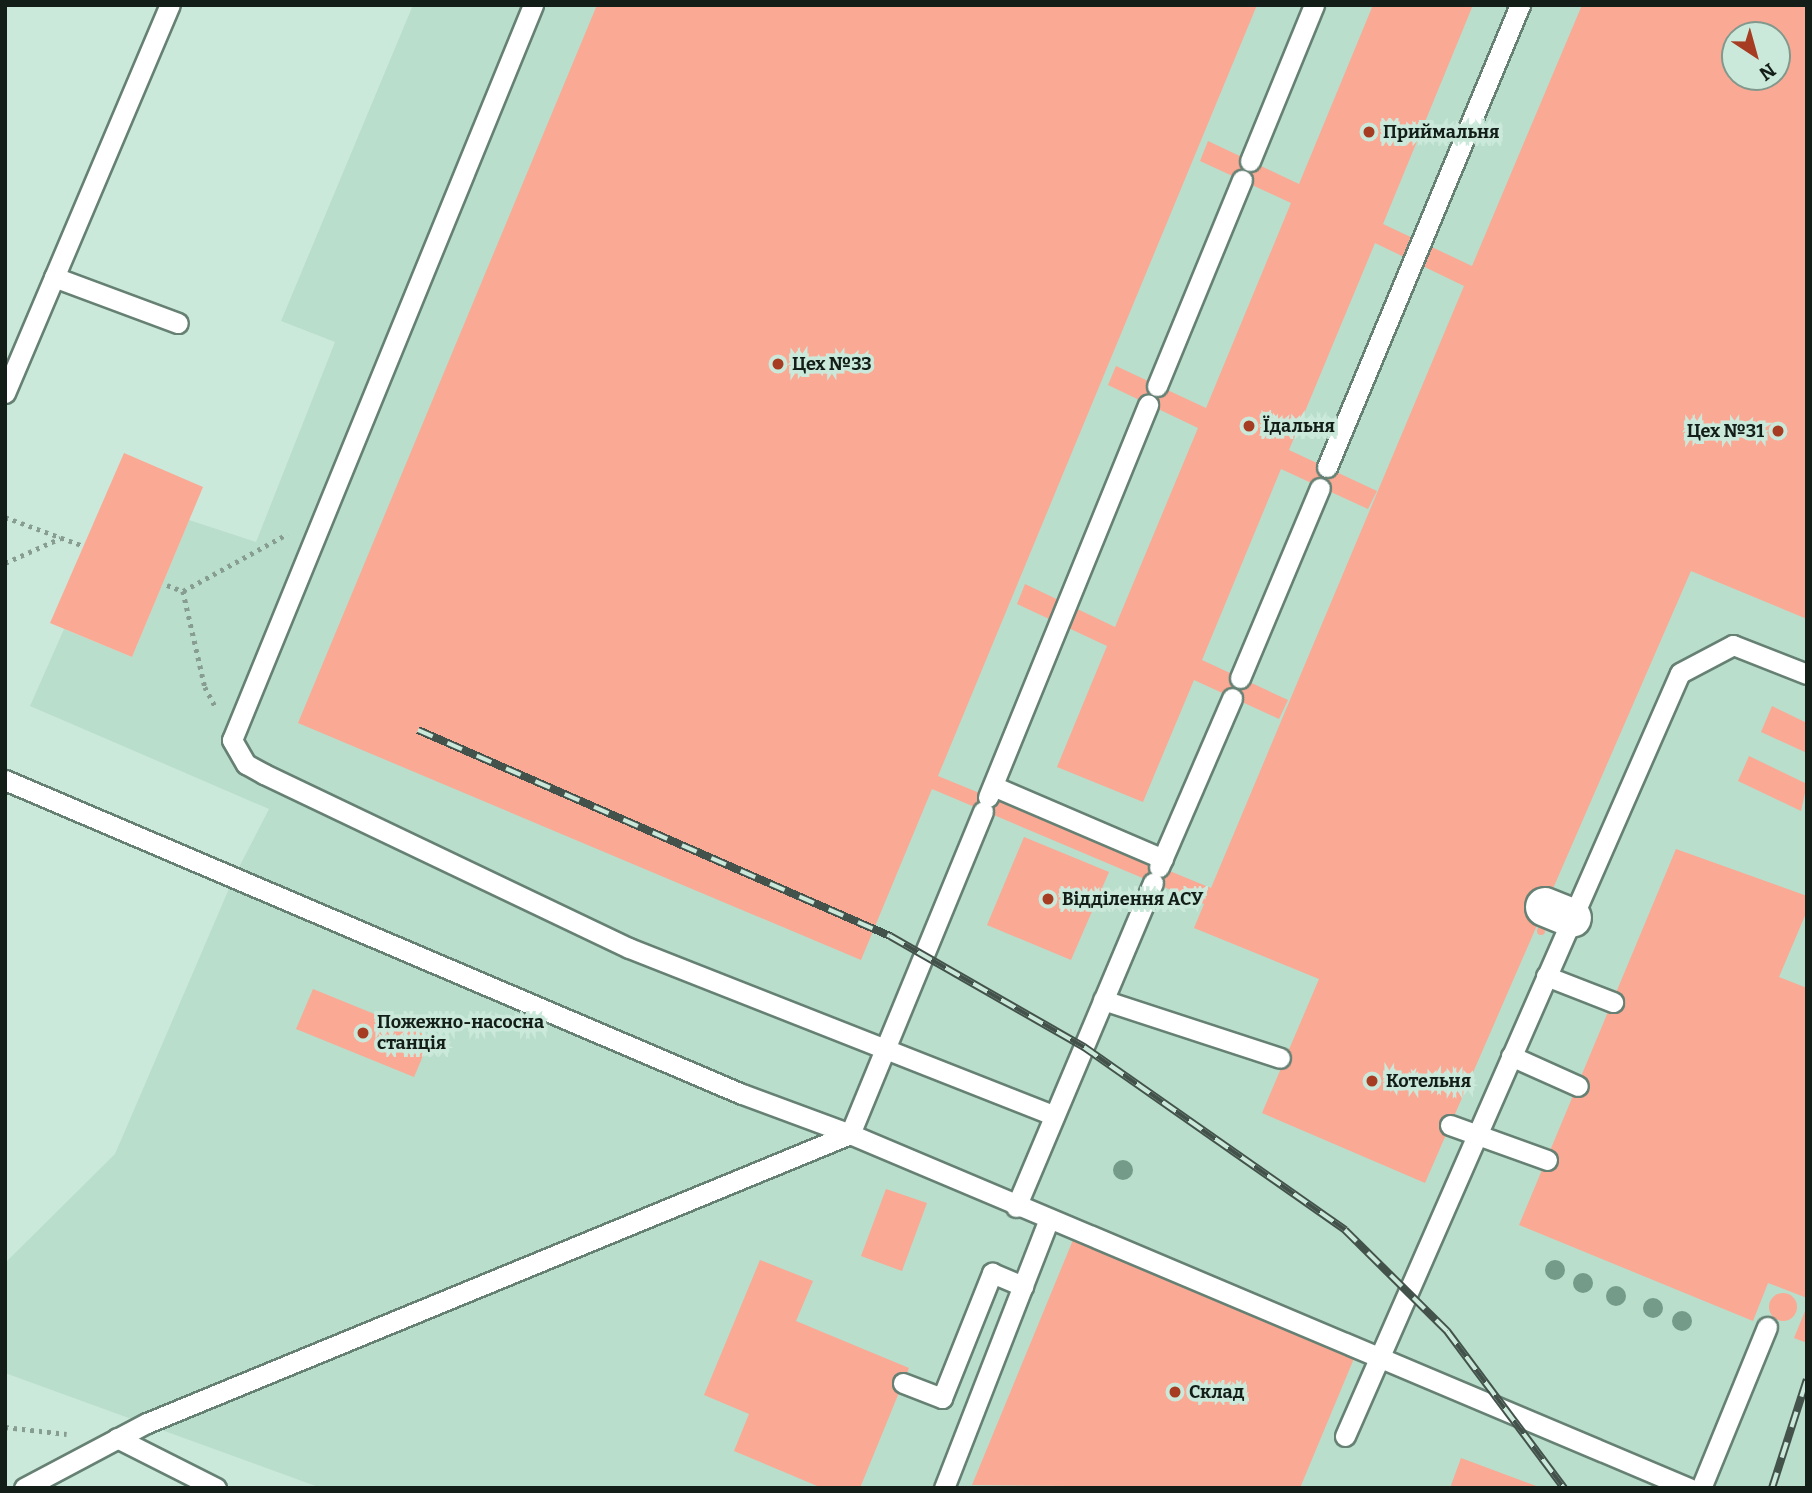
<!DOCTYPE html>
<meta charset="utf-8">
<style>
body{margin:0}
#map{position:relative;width:1812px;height:1493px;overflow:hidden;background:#cbe9da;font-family:Bitter,serif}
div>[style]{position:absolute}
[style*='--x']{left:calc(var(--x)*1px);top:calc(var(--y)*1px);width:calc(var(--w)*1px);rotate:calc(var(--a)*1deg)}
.built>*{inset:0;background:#b9decc}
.building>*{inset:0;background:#faa994}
.round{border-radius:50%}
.path>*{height:4.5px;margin-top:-2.25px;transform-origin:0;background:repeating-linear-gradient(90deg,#879d92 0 3.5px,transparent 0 8.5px)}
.roads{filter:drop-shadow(2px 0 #668174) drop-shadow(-2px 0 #668174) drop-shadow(0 2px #668174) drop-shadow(0 -2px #668174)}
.lane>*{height:19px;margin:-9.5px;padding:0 9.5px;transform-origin:9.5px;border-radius:9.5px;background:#fff}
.street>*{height:38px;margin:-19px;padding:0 19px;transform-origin:19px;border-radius:19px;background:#fff}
.rail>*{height:8px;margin-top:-4px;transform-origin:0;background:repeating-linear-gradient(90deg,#cbe9da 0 16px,#43534c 0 32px);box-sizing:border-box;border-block:2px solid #43534c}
.trees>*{width:20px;height:20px;margin:-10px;border-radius:50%;background:#749b8a}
.dots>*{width:19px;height:19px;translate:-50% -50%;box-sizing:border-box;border:4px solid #cbe9da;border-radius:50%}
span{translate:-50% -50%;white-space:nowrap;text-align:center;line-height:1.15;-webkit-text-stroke:7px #cbe9da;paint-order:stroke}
.poi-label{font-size:18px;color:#131e19;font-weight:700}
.left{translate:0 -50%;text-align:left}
.right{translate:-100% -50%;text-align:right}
.frame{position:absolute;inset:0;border:7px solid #131e19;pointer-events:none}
.north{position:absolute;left:1721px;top:21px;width:70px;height:70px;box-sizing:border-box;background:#cbe9da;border:2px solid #81988d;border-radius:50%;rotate:144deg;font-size:19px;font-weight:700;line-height:28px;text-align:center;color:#131e19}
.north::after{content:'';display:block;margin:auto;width:24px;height:32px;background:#a63d22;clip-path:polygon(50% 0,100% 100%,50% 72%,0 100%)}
</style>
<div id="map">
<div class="built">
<div style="clip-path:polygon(evenodd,413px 5px,1807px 5px,1807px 1488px,321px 1488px,5px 1373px,5px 1263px,115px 1154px,234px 877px,269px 809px,30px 706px,64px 629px,132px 657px,189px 520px,256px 542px,335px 342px,281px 321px,413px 5px,1735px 35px,1777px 35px,1777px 77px,1735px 77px,1735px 35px)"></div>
</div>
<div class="building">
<div style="clip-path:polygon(evenodd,597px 5px,1257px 5px,938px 776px,1211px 888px,1464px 286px,1375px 243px,1289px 450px,1377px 491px,1368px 509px,1281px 469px,1202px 660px,1288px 700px,1279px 719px,1194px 680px,1143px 802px,1057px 767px,1107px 646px,1017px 604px,1025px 584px,1115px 627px,1198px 428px,1108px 385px,1116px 366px,1206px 408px,1291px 203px,1200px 161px,1208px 141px,1299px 184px,1373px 5px,1473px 5px,1383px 224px,1472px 266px,1582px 5px,1807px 5px,1807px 619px,1691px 571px,1425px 1183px,1262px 1113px,1319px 979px,1194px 928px,1204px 904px,932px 789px,861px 960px,298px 723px,597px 5px,1735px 35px,1777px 35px,1777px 77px,1735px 77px,1735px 35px)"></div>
<div style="clip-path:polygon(124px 453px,203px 487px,132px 657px,50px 623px)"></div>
<div style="clip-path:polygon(1772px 706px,1807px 723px,1807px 753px,1761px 732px)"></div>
<div style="clip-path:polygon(1749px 756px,1807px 784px,1801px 811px,1738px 781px)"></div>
<div style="clip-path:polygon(1024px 837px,1109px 872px,1071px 960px,987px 925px)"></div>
<div style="clip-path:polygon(1676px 849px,1807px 896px,1807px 911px,1779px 977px,1807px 988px,1807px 1298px,1768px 1283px,1753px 1321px,1519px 1225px)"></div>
<div class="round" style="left:1537px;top:927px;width:8px;height:8px"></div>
<div style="clip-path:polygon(313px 989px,431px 1037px,414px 1077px,296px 1029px)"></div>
<div style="clip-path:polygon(886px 1189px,927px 1203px,902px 1271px,861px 1256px)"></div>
<div style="clip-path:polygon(1073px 1240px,1355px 1356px,1300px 1488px,972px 1485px)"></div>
<div style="clip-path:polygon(760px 1260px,813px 1281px,796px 1321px,909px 1368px,860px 1488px,822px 1488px,734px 1451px,749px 1414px,704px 1395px)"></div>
<div class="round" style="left:1769px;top:1293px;width:28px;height:28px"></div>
<div style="clip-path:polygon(1807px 1306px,1807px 1343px,1794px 1338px)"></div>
<div style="clip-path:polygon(1461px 1458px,1539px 1487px,1539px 1488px,1450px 1488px)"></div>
</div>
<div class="path">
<div style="--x:5;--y:517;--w:84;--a:20.2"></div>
<div style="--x:5;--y:563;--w:61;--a:-24.1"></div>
<div style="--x:167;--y:585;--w:17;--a:21"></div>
<div style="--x:183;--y:591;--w:98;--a:77.1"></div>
<div style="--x:205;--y:687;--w:24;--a:62"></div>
<div style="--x:183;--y:591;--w:119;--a:-28.7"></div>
<div style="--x:5;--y:1427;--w:62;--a:6.4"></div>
</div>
<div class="roads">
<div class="lane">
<div style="--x:533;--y:5;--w:794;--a:112.27"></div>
<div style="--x:232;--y:740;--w:28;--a:60"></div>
<div style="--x:246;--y:764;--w:21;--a:29"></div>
<div style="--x:264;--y:774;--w:404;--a:25.5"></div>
<div style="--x:629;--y:948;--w:457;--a:21.5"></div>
<div style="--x:1250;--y:161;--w:169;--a:-67.7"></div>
<div style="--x:54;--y:277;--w:132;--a:20.4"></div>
<div style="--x:1157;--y:386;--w:223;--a:-67.6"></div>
<div style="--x:5;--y:393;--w:422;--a:-67"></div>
<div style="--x:1327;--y:467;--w:501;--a:-67.33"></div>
<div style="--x:1240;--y:678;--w:206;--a:-67.2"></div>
<div style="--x:5;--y:780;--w:801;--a:23.08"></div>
<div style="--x:742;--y:1094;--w:115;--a:20.3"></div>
<div style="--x:850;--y:1134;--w:911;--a:22.88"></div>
<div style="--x:993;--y:786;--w:185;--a:23.2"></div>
<div style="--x:988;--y:797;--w:424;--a:-67.8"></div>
<div style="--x:1159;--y:867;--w:184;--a:-66.6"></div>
<div style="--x:1546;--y:976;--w:72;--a:21.2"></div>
<div style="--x:1103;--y:1000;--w:186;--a:18.1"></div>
<div style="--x:1511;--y:1056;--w:73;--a:24.1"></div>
<div style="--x:1450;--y:1125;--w:103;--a:19.8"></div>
<div style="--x:1016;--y:1207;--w:352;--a:-67.1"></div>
<div style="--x:903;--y:1383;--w:42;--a:21"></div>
<div style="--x:942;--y:1398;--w:135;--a:-68.2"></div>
<div style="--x:992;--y:1273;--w:34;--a:23"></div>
<div style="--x:1345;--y:1436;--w:833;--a:-66.3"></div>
<div style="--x:1680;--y:673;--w:60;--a:-27.8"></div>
<div style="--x:1733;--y:645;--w:79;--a:21.4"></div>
<div style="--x:117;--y:1438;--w:111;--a:26.8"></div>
<div style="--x:24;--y:1488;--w:139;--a:-27.9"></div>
<div style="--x:147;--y:1423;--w:760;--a:-22.35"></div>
<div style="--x:850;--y:1134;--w:349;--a:-67.6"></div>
<div style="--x:944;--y:1488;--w:287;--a:-68.7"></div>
<div style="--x:1701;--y:1488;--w:174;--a:-67.7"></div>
</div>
<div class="street">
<div style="--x:1545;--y:907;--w:29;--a:22"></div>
</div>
</div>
<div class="rail">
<div style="--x:418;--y:730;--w:515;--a:23.58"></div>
<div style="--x:890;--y:936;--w:224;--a:29.8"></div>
<div style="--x:1084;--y:1047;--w:319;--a:35"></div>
<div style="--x:1345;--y:1230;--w:144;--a:44.7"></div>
<div style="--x:1447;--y:1331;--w:196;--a:53.3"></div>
<div style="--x:1772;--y:1488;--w:114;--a:-72.2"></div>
</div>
<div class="trees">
<div style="left:1123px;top:1170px"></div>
<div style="left:1555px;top:1270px"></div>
<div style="left:1583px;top:1283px"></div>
<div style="left:1616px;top:1296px"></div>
<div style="left:1653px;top:1308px"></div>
<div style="left:1682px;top:1321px"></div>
</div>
<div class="dots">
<div style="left:1369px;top:132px;background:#a63d22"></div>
<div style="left:778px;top:364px;background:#a63d22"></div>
<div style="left:1249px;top:426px;background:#a63d22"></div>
<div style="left:1778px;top:431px;background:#a63d22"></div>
<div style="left:1048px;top:899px;background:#a63d22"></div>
<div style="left:363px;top:1033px;background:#a63d22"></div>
<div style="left:1372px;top:1081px;background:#a63d22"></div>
<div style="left:1175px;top:1392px;background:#a63d22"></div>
</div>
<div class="poi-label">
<span class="left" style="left:1383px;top:132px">Приймальня</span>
<span class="left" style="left:792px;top:364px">Цех №33</span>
<span class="left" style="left:1263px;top:426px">Їдальня</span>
<span class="right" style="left:1764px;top:431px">Цех №31</span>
<span class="left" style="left:1062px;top:899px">Відділення АСУ</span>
<span class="left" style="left:377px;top:1033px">Пожежно-насосна<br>станція</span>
<span class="left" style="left:1386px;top:1081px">Котельня</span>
<span class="left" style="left:1189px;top:1392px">Склад</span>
</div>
<div class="frame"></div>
<div class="north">N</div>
</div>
